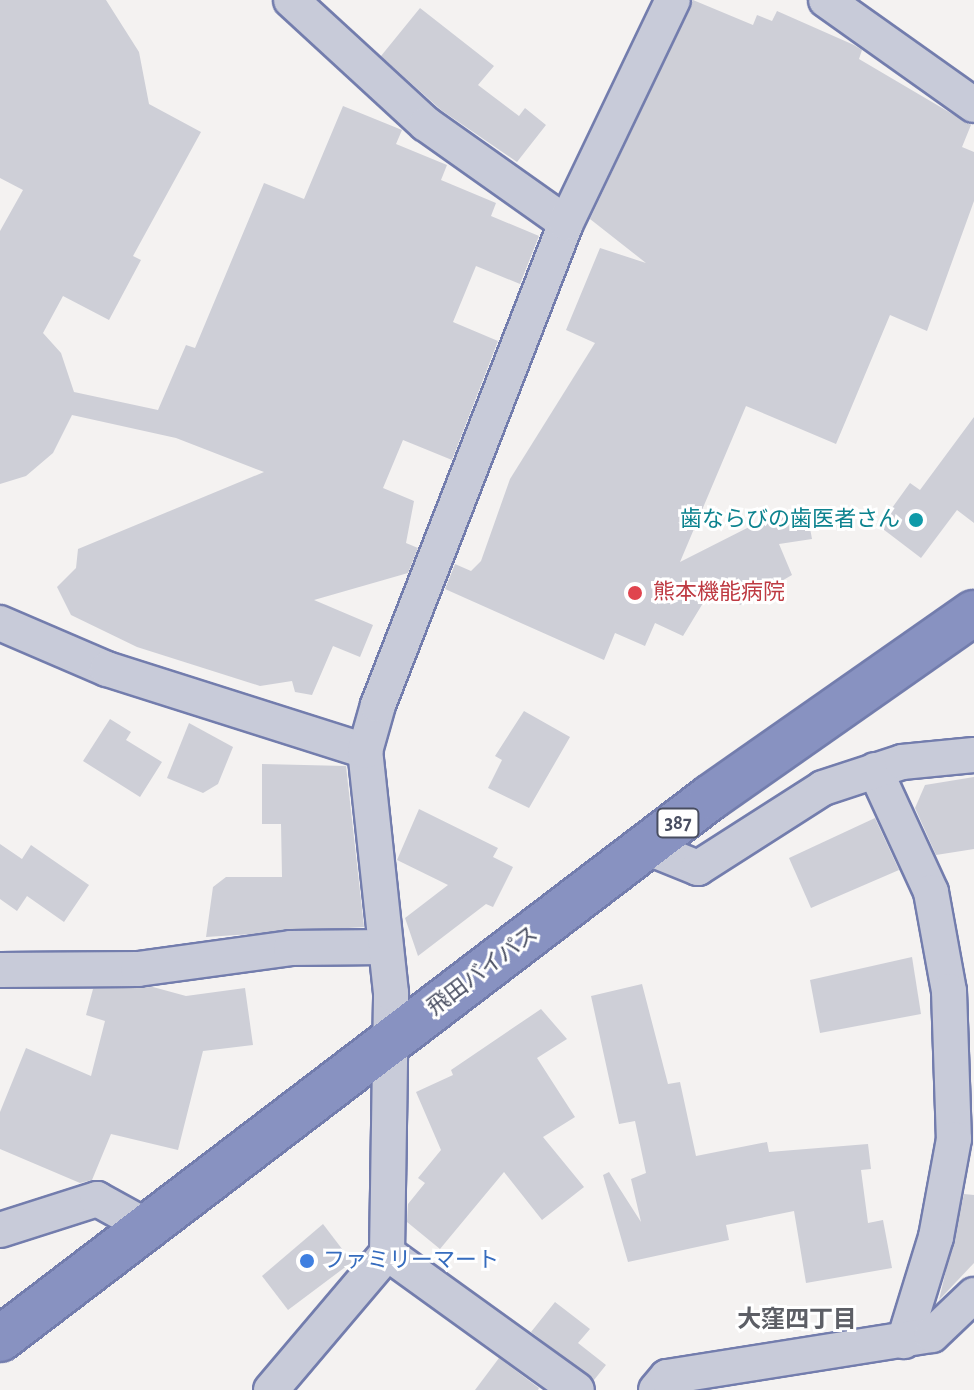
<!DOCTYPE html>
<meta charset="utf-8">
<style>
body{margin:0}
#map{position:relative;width:974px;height:1390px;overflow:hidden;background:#f4f2f1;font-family:"Alegreya Sans","Noto Sans JP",sans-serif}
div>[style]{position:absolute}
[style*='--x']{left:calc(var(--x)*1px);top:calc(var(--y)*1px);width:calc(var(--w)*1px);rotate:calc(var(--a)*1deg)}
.building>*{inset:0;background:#cecfd7}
.roads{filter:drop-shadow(2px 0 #737dad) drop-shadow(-2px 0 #737dad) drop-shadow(0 2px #737dad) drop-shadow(0 -2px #737dad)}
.street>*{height:34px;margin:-17px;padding:0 17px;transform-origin:17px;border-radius:17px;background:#c8cbd9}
.highway>*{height:44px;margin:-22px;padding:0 22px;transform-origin:22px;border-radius:22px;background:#8892c1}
.dots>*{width:22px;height:22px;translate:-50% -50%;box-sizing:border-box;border:4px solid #fff;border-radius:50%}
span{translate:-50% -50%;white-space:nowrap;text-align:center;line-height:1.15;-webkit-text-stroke:6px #fff;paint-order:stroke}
.shield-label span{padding:2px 6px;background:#fff;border:2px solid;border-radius:6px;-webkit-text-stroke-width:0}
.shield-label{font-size:20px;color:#484d60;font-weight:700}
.culture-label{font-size:22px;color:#0d838f}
.right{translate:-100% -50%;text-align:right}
.health-label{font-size:22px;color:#be3a42}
.left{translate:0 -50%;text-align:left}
.street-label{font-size:22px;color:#484d60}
.shop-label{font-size:22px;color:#366cbe}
.neighbourhood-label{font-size:24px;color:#5d5f66;font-weight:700}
</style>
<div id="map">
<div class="building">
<div style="clip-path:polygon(0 0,106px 0,139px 52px,149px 104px,201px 132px,133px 256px,141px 260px,109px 320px,63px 296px,43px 333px,61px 353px,74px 392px,158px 410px,186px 345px,195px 348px,264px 183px,304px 199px,343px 106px,402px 130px,396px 144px,447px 165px,441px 180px,496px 203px,491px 216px,539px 236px,520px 284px,476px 266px,453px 322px,498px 341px,452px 460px,403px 440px,383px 488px,414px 501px,406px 543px,418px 548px,408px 573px,314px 600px,373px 625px,360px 657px,333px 646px,312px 695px,295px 692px,292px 681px,260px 686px,137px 647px,71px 615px,57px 587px,76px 568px,78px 549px,264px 472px,176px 438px,72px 415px,53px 453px,26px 476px,0 484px,0 231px,23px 190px,0 178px)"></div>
<div style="clip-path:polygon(693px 0,753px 25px,757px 15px,772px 21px,777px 11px,854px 45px,862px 50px,859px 59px,971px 125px,962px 147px,974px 152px,974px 201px,927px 331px,890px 315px,836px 444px,746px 406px,680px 562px,757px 523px,807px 512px,812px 539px,779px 544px,792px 575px,740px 605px,717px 580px,683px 636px,655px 623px,645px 646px,615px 633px,604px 660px,445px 589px,455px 564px,471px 571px,481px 561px,510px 479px,595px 343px,566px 330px,600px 248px,646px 263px,590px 219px)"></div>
<div style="clip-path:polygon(420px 8px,494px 66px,478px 85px,519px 116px,525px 108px,546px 125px,517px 162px,441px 110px,381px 56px)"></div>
<div style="clip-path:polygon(974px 417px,974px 523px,957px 510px,921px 558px,879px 526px,910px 483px,920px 490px)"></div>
<div style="clip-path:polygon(524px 711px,570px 737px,529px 808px,488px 788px,502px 760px,495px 756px)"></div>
<div style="clip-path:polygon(110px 719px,131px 732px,126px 740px,162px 762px,140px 797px,83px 761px)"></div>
<div style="clip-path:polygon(189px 723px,233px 747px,218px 784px,203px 793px,167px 778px)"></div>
<div style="clip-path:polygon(262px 764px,346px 766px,364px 927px,206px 937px,213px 887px,226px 877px,282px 877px,281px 824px,262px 824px)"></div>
<div style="clip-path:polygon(974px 777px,974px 849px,936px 855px,915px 808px,925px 785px)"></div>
<div style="clip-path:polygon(419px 809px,498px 848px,493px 857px,513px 867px,493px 907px,486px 904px,418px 956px,405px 918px,448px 885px,397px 860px)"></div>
<div style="clip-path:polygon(875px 818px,899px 870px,811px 908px,789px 858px)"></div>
<div style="clip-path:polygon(0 844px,22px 859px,31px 845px,89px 885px,64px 922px,27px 896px,17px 911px,0 899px)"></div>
<div style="clip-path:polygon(912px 957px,921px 1014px,820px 1033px,810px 980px)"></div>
<div style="clip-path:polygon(642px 984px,668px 1084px,680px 1082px,696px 1156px,767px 1142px,769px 1152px,868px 1144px,871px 1169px,861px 1170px,868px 1223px,883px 1220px,892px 1268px,806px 1283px,794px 1211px,726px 1225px,729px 1240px,628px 1262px,603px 1175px,609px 1172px,641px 1222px,631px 1179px,646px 1173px,635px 1121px,619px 1124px,591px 996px)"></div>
<div style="clip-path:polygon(153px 987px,186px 996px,245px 988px,253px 1045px,203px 1051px,178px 1150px,111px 1134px,92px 1180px,80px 1183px,0 1149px,0 1112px,26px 1048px,91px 1076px,105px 1021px,86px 1015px,93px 989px)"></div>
<div style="clip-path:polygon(541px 1009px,567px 1039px,537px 1058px,575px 1117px,543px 1137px,584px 1187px,542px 1220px,504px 1172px,440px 1249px,407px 1222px,408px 1204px,425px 1183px,418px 1178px,441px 1150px,416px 1092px,453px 1075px,451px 1070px)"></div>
<div style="clip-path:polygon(964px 1194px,974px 1195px,974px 1263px,939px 1300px)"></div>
<div style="clip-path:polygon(323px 1224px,352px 1262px,288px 1310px,262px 1276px)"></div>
<div style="clip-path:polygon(555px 1302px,590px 1329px,578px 1343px,606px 1365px,594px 1380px,531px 1332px)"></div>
<div style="clip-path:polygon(499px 1358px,539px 1388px,538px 1390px,475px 1390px)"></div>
</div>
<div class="roads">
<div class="street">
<div style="--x:291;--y:0;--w:183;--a:42.6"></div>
<div style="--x:426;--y:124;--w:171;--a:35.3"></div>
<div style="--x:826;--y:0;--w:181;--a:35.4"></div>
<div style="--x:0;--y:623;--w:116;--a:23.3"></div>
<div style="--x:107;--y:669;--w:271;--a:17.6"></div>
<div style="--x:875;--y:770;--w:134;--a:65.3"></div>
<div style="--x:931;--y:892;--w:101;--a:79.7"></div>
<div style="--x:949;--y:991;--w:148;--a:88.1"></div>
<div style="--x:954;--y:1139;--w:100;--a:100.4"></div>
<div style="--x:936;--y:1237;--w:109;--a:107.1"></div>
<div style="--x:646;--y:847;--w:56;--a:22"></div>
<div style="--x:698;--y:868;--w:148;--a:-32.6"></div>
<div style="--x:823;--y:788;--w:83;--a:-18.2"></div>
<div style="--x:902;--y:762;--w:72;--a:-5.6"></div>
<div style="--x:0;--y:970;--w:138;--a:-0.4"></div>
<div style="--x:138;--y:969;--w:154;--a:-7.8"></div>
<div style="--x:291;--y:948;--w:93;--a:-0.6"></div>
<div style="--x:0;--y:1230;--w:102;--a:-17.7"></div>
<div style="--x:97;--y:1199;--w:54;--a:29"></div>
<div style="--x:387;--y:1253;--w:234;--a:35.8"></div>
<div style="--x:271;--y:1390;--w:180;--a:-49.7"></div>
<div style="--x:387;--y:1253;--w:260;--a:-89.1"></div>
<div style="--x:391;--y:993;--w:243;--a:-96.1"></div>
<div style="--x:365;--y:751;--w:48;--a:-74.2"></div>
<div style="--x:378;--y:705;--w:517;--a:-68.69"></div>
<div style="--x:566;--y:223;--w:247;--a:-64.4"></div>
<div style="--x:656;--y:1390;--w:17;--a:-50"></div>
<div style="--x:667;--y:1377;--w:268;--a:-9"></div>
<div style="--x:932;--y:1335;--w:58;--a:-43.6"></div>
</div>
<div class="highway">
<div style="--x:0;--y:1339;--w:894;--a:-37.32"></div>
<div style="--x:711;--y:797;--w:321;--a:-35"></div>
</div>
</div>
<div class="dots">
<div style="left:916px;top:520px;background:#0f9aa8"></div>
<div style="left:635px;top:593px;background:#e0444e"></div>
<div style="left:307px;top:1261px;background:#3f7fe0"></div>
</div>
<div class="shield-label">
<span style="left:678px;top:823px">387</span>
</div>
<div class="culture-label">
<span class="right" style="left:900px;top:520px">歯ならびの歯医者さん</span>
</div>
<div class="health-label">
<span class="left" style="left:653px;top:593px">熊本機能病院</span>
</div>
<div class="street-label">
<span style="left:483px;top:971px;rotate:-37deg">飛田バイパス</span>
</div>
<div class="shop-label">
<span class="left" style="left:323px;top:1261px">ファミリーマート</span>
</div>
<div class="neighbourhood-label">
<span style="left:797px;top:1321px">大窪四丁目</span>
</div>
</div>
